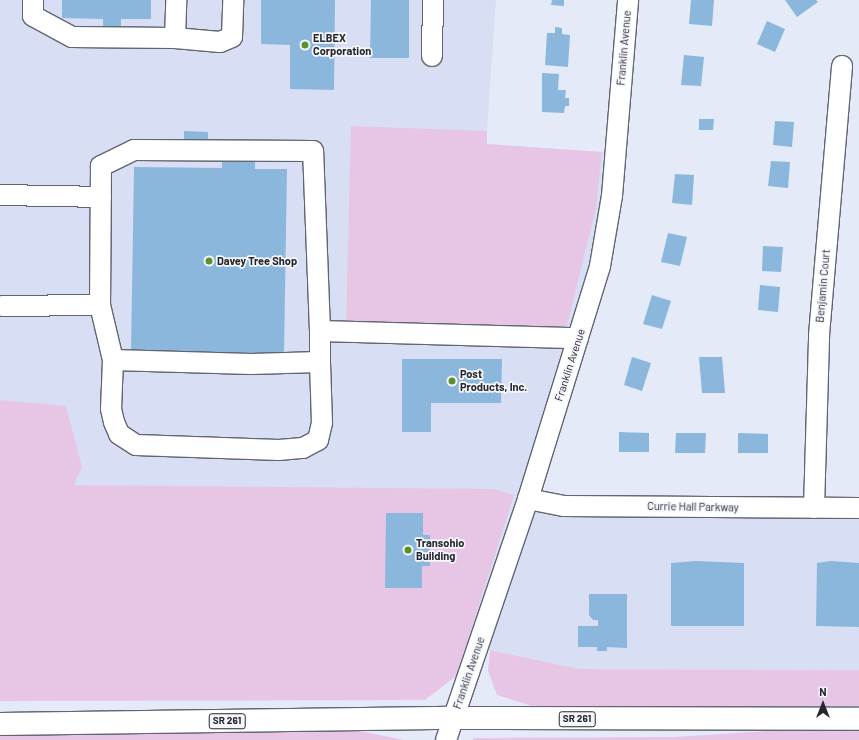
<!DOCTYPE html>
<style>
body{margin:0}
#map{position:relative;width:859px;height:740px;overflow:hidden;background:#e5eaf8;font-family:Barlow,sans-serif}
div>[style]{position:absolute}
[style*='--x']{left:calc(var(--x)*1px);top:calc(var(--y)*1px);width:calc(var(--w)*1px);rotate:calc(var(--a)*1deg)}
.built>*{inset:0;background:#d8def4}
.green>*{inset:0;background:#e7c6e5}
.building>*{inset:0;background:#8bb7dc}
.roads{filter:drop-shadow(1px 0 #616572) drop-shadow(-1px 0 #616572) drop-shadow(0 1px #616572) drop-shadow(0 -1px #616572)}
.minor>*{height:20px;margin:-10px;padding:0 10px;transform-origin:10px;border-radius:10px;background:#fff}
.major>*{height:22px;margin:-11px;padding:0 11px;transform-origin:11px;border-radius:11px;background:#fff}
.dots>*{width:11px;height:11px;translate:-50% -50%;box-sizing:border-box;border:2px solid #f5f7fd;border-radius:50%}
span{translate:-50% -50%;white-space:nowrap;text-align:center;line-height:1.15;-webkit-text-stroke:3.5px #f5f7fd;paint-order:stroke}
.shield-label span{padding:1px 3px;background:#f5f7fd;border:1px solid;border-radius:3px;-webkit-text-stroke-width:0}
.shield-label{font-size:10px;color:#25272c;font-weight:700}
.poi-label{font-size:11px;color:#25272c;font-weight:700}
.left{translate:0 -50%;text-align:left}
.street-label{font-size:11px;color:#25272c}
.north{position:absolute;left:803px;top:684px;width:40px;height:40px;-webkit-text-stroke:3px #f5f7fd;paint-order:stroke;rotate:0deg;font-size:11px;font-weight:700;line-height:16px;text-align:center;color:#25272c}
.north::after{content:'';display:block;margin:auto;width:14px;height:18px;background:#25272c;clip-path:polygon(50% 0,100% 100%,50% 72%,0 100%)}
</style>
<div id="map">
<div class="built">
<div style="clip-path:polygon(0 0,496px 0,486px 144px,616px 153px,612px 196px,528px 499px,859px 508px,859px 670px,579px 669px,477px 647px,455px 650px,335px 488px,0 485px)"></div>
</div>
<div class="green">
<div style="clip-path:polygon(351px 126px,487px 131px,487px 144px,602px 152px,596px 208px,567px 326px,346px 329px)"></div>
<div style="clip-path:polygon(0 400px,66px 406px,82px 467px,74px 485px,495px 489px,514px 495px,456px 676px,425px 700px,0 701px)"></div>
<div style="clip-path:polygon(490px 650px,579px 669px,859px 670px,859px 706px,532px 706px,497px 695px,488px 671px)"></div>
<div style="clip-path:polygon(0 730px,355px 730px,404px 740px,0 740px)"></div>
<div style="clip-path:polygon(766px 731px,859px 731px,859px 740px,473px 740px,474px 738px,673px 737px)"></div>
</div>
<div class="building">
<div style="clip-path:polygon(62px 0,151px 0,151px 19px,121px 19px,121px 34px,103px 34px,103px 19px,62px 18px)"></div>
<div style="clip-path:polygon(261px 0,335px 0,334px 90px,290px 89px,290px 45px,261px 44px)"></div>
<div style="clip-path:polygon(371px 0,409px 0,409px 58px,370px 58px)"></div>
<div style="clip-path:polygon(552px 0,564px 0,564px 6px,551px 5px)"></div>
<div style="clip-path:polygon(691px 0,714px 0,712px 26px,689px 24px)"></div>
<div style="clip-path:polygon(785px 0,816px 0,818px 2px,797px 17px)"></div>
<div style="clip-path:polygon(767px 21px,785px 29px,775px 52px,757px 44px)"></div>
<div style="clip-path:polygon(555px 27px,562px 28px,562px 34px,570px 35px,568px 67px,545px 65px,547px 33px,555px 33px)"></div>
<div style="clip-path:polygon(684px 55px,704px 57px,701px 86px,681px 85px)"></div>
<div style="clip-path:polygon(542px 73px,559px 74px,558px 90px,566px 90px,565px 98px,569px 98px,569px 106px,565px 106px,564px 113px,542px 112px)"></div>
<div style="clip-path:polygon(699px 119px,714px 119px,713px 130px,699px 130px)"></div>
<div style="clip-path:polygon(775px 121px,794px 122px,792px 147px,773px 145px)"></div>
<div style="clip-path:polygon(184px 131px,208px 132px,208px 140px,184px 139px)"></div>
<div style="clip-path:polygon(222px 161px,255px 162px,255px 169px,287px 169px,284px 354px,131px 352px,134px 167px,222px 168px)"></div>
<div style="clip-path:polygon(771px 161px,790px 162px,788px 188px,768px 186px)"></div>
<div style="clip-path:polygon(675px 174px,694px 175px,692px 205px,672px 203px)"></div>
<div style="clip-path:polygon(668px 233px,687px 237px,680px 266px,661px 262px)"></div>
<div style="clip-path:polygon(763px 246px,783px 247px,781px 272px,762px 271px)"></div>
<div style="clip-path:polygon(760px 285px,780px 287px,778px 312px,758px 310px)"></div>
<div style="clip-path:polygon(652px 295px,671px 301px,662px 329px,643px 324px)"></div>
<div style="clip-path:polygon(632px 357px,651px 363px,642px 391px,624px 385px)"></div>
<div style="clip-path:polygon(699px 357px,722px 357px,725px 393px,702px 393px)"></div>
<div style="clip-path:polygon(402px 359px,502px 359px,501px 403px,431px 403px,431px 432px,402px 432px)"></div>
<div style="clip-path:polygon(619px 432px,649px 433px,649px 452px,619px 452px)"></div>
<div style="clip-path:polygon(676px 433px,706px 433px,705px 453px,675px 453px)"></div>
<div style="clip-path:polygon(738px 433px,768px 434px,768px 453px,738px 453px)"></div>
<div style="clip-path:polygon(386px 513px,423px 513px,423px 535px,430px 535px,430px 566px,422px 566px,422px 588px,385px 588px)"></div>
<div style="clip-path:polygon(696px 561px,744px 563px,744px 626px,671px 626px,671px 563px)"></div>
<div style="clip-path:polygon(831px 561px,859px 563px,859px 627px,816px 626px,817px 563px)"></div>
<div style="clip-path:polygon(589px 594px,627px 594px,627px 648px,607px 647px,607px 651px,597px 651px,597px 647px,578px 647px,578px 626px,598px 626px,598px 620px,593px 620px,589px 615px)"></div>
</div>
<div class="roads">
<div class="minor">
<div style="--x:33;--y:0;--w:16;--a:90"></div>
<div style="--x:33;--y:16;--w:44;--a:28.3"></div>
<div style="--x:72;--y:37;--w:103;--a:0.6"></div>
<div style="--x:175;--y:38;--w:45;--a:5.1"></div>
<div style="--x:220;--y:42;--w:13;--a:-23"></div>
<div style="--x:232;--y:37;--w:37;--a:-88"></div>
<div style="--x:175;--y:38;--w:38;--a:-88"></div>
<div style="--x:432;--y:56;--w:56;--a:-89"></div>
<div style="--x:0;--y:195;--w:101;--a:1.1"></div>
<div style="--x:2;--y:306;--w:98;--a:-0.6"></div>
<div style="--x:320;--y:331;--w:180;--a:-92.2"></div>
<div style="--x:313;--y:151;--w:179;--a:-179.7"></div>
<div style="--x:134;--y:150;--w:37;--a:154"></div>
<div style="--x:101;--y:166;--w:139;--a:90.4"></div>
<div style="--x:100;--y:305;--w:57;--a:76.7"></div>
<div style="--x:113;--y:360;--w:138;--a:1.7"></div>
<div style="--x:251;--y:364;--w:69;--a:-1.7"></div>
<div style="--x:320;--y:362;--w:31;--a:-90"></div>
<div style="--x:320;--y:331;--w:258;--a:1.6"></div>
<div style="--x:113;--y:360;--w:49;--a:92.3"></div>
<div style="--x:111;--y:409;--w:13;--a:77"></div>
<div style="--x:114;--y:422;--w:13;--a:67"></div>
<div style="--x:119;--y:434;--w:20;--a:33"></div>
<div style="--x:136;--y:445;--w:143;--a:2"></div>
<div style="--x:279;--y:450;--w:24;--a:-5"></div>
<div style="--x:303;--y:448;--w:17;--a:-28"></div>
<div style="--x:318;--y:440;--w:17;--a:-77"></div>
<div style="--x:322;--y:423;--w:61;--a:-91.9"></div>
<div style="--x:528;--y:499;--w:37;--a:11"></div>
<div style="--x:564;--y:506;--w:295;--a:0.4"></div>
<div style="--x:814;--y:508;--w:173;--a:-88.3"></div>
<div style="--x:819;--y:335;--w:270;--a:-85.1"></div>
<div style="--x:446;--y:740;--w:255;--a:-71.2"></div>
<div style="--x:528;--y:499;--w:244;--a:-72.8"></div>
<div style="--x:600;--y:266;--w:71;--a:-80.3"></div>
<div style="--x:612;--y:196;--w:197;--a:-85.3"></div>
</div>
<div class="major">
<div style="--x:0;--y:724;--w:453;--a:-0.8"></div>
<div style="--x:453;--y:718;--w:406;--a:0.1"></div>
</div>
</div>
<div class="dots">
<div style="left:305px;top:45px;background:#5b902a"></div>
<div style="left:209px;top:261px;background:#5b902a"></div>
<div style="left:452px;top:381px;background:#5b902a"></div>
<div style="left:408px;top:550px;background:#5b902a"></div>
</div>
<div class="shield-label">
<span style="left:577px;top:719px">SR 261</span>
<span style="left:227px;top:721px">SR 261</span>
</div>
<div class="poi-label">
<span class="left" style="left:313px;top:45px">ELBEX<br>Corporation</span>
<span class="left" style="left:217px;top:261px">Davey Tree Shop</span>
<span class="left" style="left:460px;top:381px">Post<br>Products, Inc.</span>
<span class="left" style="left:416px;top:550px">Transohio<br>Building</span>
</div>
<div class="street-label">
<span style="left:624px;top:48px;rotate:-85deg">Franklin Avenue</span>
<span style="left:823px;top:286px;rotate:-85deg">Benjamin Court</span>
<span style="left:570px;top:365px;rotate:-72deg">Franklin Avenue</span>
<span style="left:693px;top:507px;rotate:1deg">Currie Hall Parkway</span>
<span style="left:469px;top:673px;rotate:-71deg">Franklin Avenue</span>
</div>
<div class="north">N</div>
</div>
